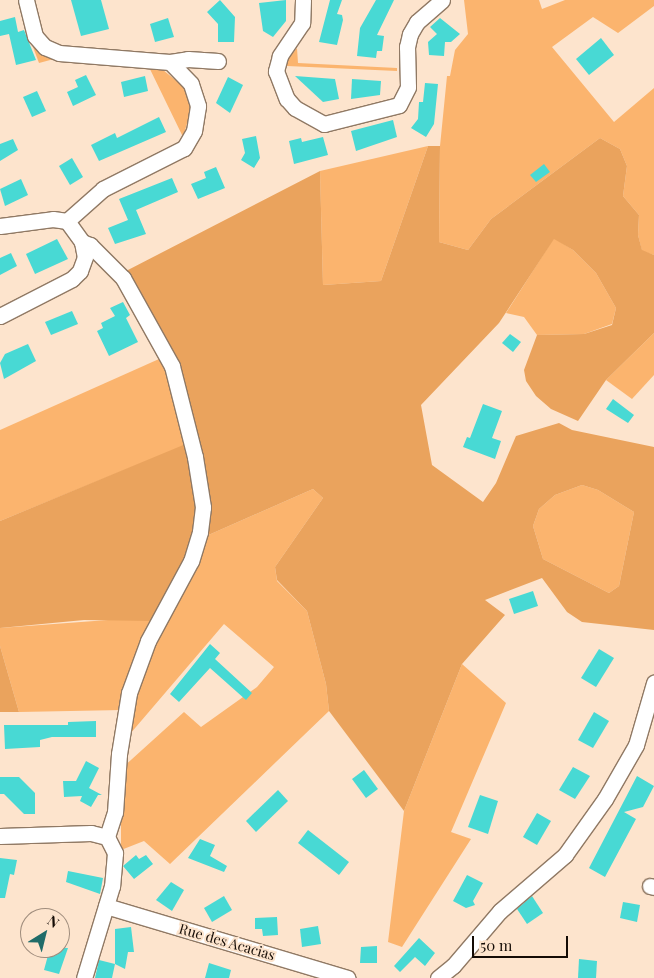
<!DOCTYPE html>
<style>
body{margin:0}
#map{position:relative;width:654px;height:978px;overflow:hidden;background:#fde4cd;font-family:"Playfair Display",serif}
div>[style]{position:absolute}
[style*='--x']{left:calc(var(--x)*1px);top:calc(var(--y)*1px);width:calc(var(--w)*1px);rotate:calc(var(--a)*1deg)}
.green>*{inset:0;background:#fbb46e}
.forest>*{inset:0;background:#eaa35d}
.building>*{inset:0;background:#48d9d4}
.roads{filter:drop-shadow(1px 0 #907964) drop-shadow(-1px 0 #907964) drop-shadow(0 1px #907964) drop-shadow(0 -1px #907964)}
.street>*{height:15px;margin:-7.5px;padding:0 7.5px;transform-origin:7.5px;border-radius:7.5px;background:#fff}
span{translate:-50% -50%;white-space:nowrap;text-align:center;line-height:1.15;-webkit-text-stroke:4px #fde4cd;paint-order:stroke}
.street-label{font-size:14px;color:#140b05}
.north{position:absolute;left:20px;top:908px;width:50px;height:50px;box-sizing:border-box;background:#fde4cd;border:1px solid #a08d7d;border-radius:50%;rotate:36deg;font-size:14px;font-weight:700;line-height:20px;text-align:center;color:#140b05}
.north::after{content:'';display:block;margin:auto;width:18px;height:22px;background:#206c69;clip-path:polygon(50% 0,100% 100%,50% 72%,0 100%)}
.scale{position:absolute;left:472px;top:936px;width:96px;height:22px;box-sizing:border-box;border:2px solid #140b05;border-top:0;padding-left:6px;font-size:15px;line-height:18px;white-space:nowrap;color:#140b05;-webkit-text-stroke:4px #fde4cd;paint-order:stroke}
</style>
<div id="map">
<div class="green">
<div style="clip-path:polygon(464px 0,539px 0,542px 9px,565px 0,654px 0,654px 6px,618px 33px,593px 17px,552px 47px,614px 122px,654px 88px,654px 255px,642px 251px,638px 235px,639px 215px,623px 196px,627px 166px,620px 149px,600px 138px,491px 219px,468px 250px,439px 242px,440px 146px,447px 76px,450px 76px,455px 50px,468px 34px)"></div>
<div style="clip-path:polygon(30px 39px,54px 59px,39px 63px)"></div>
<div style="clip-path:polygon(297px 48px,298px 63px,397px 68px,397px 71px,287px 66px,287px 60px)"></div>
<div style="clip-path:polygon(147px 63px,163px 66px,163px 70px,184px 87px,191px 110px,183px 137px)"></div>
<div style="clip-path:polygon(428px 146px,381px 281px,323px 285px,320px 171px)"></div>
<div style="clip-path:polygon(554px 238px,573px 250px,596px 273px,616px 308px,612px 324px,584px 334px,537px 335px,524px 317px,506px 313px)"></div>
<div style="clip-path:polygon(654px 333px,654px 375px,632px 399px,606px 380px)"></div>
<div style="clip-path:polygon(168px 355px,193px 442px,0 521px,0 430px)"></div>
<div style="clip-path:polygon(582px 485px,598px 490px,634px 512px,619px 586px,609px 593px,543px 559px,533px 526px,539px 509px,555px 495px)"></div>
<div style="clip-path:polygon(313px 489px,323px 498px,275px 567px,277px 581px,307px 611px,326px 684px,329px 711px,170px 864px,144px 841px,121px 850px,121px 769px,184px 712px,201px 727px,257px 687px,274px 667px,224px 624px,124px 741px,135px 683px,204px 537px)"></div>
<div style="clip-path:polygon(135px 618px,153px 621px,122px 710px,19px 712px,0 646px,0 628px)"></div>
<div style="clip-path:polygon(462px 664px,506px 703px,451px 832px,471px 839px,402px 947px,388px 942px,404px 811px)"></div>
</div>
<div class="forest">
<div style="clip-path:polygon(evenodd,600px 138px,620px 149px,627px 166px,623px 196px,639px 215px,638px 235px,642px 250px,654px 255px,654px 333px,606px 380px,578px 421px,551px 409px,536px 396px,526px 381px,524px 370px,537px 335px,584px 334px,612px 325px,616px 308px,596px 273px,573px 250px,554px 239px,499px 323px,421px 405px,432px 465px,483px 502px,496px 483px,516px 436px,559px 423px,572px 430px,654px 447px,654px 630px,582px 622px,567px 612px,542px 578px,485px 600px,505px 615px,462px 664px,404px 811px,329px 711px,326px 684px,307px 611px,277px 580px,275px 567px,323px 498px,313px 489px,204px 537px,153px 621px,84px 620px,0 628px,0 521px,193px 441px,174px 365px,126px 271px,320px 171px,323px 285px,381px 281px,428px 146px,440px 146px,439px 242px,468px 250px,491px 219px,600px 138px,582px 485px,598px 490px,634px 512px,619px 586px,609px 593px,543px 559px,533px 526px,539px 509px,555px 495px,582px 485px)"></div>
<div style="clip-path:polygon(0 646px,19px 712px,0 712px)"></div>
</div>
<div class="building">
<div style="clip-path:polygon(71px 0,101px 0,109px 29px,81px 36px)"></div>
<div style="clip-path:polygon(220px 0,235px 17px,234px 42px,218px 42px,218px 24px,207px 12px)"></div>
<div style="clip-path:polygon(286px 0,286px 21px,273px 37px,263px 31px,259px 3px)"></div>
<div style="clip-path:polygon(330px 0,342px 0,337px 14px,342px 15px,343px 20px,337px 45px,319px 42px)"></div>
<div style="clip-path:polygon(376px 0,394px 0,377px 35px,384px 36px,382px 51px,377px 51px,376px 58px,357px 56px,360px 28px)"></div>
<div style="clip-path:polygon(15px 17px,18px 32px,24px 30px,36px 60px,16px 65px,9px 34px,0 36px,0 21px)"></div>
<div style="clip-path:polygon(168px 18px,174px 37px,155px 42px,150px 24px)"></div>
<div style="clip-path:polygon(440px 18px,460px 34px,451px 42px,445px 42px,444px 56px,429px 55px,428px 42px,437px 34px,430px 27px)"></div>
<div style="clip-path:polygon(601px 38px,614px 55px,589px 75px,576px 59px)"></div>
<div style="clip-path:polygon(86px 75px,96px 95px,73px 106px,67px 92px,78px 87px,75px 80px)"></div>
<div style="clip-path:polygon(145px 76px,148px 91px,124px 97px,121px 82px)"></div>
<div style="clip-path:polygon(295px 76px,335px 79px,339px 99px,323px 102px)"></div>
<div style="clip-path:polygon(228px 77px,243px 85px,230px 113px,216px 103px)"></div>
<div style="clip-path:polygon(352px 79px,381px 81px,380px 95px,351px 99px)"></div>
<div style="clip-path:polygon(425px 83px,438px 84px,434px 124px,426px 137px,411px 128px,418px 119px,419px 102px,423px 102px)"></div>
<div style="clip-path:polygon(37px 91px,46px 111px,32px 117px,23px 97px)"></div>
<div style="clip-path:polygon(159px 117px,166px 132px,99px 161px,91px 145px,115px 133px,117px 138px)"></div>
<div style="clip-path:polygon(393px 120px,397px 137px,356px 151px,351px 131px)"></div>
<div style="clip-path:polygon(256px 136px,260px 158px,254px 168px,241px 160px,245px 153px,242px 139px)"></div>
<div style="clip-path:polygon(323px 137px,328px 155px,294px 164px,289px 141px,301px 138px,302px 142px)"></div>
<div style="clip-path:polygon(13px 139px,18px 150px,0 161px,0 144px)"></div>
<div style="clip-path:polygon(72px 158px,83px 177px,70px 185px,59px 166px)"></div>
<div style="clip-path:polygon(544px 164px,550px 172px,536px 182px,530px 175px)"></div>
<div style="clip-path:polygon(216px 167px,225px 188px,198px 199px,191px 184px,206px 178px,204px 172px)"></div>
<div style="clip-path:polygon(172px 178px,178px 192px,136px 210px,146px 234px,115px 244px,108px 228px,128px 220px,119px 199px)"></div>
<div style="clip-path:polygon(21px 179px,28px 195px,5px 206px,0 189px)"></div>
<div style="clip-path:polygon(57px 239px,68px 259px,35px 274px,26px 254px)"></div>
<div style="clip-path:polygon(11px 253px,17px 266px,0 275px,0 258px)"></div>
<div style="clip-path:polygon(123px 302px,130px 315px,126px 318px,138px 342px,109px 356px,97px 331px,103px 328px,101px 323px,115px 316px,110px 308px)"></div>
<div style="clip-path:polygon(72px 311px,78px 324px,51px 335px,45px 322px)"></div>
<div style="clip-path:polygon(510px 334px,521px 342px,513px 352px,502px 343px)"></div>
<div style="clip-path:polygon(28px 344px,36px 361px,4px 379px,0 363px,5px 354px)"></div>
<div style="clip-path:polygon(613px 399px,634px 415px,628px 423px,606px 409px)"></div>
<div style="clip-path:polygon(483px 404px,502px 411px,492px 438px,501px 441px,495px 459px,463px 447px,467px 437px,470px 438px)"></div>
<div style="clip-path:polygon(533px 591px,538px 606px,514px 614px,509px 599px)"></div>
<div style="clip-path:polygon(210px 644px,220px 653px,215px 659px,252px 693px,246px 700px,210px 668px,179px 702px,170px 694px)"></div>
<div style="clip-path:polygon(599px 649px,614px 658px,596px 687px,581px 678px)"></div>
<div style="clip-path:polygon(594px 712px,609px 721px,593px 748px,578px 740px)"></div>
<div style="clip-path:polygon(96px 721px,96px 737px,52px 737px,40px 740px,40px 747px,5px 749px,4px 725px,68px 725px,68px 722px)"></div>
<div style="clip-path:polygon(86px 761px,99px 768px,89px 788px,102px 795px,98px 795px,91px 807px,80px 801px,82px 796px,64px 797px,63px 781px,76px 781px)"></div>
<div style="clip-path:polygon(573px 767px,590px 776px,575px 799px,559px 790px)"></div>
<div style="clip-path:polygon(364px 770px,378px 789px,366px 798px,352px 779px)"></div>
<div style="clip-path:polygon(637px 776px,654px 786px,643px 807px,624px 812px,636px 819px,605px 877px,589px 868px)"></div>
<div style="clip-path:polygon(0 777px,19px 777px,35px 793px,35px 814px,24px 814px,4px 794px,0 794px)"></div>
<div style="clip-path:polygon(278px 790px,288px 801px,256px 832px,246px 821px)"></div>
<div style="clip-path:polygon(480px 795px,498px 801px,488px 834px,468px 827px)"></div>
<div style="clip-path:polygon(537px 813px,551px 821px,537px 845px,523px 837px)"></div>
<div style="clip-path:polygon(308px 830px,349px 862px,339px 875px,298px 843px)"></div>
<div style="clip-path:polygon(200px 839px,215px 845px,210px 856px,227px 866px,224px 872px,188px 858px)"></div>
<div style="clip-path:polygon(136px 855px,139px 859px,146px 855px,153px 864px,134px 879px,123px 866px)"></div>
<div style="clip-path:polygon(0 858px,17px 860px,14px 875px,10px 874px,5px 898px,0 898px)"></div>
<div style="clip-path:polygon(68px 871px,103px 878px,100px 894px,66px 882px)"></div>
<div style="clip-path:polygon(467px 875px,483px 883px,473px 901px,475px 905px,466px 908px,453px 901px)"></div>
<div style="clip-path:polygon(171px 882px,184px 890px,172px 911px,156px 900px)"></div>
<div style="clip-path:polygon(224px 896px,232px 910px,212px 922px,204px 908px)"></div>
<div style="clip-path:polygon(532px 896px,543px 913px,527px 924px,517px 909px)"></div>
<div style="clip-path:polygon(623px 902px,640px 905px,637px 922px,620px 918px)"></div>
<div style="clip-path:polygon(277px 917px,278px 935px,263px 936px,262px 929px,255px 929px,255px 918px)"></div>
<div style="clip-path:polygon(318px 926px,321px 944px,302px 947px,300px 929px)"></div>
<div style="clip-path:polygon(131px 927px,134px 952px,128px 952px,125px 969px,115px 964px,112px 978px,95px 978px,99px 960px,115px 964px,115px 929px)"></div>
<div style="clip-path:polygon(419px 938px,435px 953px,425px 966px,415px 957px,400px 972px,394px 966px)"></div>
<div style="clip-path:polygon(377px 946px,377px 963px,360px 963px,361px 947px)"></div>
<div style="clip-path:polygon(50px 948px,68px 948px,59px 974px,44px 970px)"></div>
<div style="clip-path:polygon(579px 959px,597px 961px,596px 978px,578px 978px)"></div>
<div style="clip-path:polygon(209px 963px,231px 970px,229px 978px,205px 978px)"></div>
</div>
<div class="roads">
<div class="street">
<div style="--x:26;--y:0;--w:37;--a:76"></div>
<div style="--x:35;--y:36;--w:15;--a:48"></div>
<div style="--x:45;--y:47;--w:15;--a:23"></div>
<div style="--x:59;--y:53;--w:111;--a:4.6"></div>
<div style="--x:170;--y:62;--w:30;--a:46"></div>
<div style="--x:191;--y:84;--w:23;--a:72"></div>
<div style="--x:198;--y:106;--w:25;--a:99"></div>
<div style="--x:194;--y:131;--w:20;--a:120"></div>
<div style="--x:184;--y:148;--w:91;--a:153.2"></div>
<div style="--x:103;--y:189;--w:48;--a:138.4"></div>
<div style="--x:303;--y:0;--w:23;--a:92"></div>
<div style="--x:302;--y:23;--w:40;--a:124"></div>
<div style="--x:280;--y:56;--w:16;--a:105"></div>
<div style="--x:276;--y:71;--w:30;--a:69"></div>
<div style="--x:287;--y:99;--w:12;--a:48"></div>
<div style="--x:295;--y:108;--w:33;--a:29"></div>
<div style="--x:324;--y:124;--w:77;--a:-14.2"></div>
<div style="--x:399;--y:105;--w:20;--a:-63"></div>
<div style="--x:408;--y:87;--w:40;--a:-91.4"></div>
<div style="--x:407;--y:47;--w:13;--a:-77"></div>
<div style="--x:410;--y:34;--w:14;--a:-60"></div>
<div style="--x:417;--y:22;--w:33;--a:-41"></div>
<div style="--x:170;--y:62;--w:18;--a:-9"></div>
<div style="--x:188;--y:59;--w:30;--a:4"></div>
<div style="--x:0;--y:226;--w:53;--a:-7.5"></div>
<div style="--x:53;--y:219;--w:14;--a:8"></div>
<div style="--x:67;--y:221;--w:26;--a:54"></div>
<div style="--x:82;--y:242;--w:15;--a:79"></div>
<div style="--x:85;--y:257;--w:15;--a:110"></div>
<div style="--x:80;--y:271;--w:11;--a:135"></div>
<div style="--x:72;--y:279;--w:81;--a:152.8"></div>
<div style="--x:82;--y:242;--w:9;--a:21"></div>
<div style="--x:90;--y:245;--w:47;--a:45"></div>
<div style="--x:123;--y:278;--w:101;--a:60.9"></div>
<div style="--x:172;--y:366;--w:94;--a:75.8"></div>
<div style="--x:195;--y:457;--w:51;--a:80.9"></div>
<div style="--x:203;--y:507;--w:25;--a:97"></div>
<div style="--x:200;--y:532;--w:30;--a:107"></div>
<div style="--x:191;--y:561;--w:91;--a:118.3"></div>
<div style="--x:148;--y:641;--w:55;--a:110.1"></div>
<div style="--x:129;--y:693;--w:62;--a:99.3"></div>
<div style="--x:119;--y:754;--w:58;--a:93.9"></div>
<div style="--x:115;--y:812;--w:26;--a:108"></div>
<div style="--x:107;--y:837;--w:18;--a:63"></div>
<div style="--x:115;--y:853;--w:33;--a:95"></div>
<div style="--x:112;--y:886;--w:96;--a:106.9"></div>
<div style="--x:0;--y:836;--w:91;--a:-1.9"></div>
<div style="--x:91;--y:833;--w:16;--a:14"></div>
<div style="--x:650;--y:886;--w:4;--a:14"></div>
<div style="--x:106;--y:906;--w:252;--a:16.6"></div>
<div style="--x:438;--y:978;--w:19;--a:-39"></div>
<div style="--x:453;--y:966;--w:72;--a:-49.5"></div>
<div style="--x:500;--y:911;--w:86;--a:-40.7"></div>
<div style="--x:565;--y:855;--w:69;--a:-54.5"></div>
<div style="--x:605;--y:799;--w:62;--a:-60.1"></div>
<div style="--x:636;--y:745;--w:65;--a:-73.8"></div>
</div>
</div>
<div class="street-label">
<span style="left:227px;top:942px;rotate:16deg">Rue des Acacias</span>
</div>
<div class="north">N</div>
<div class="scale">50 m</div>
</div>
